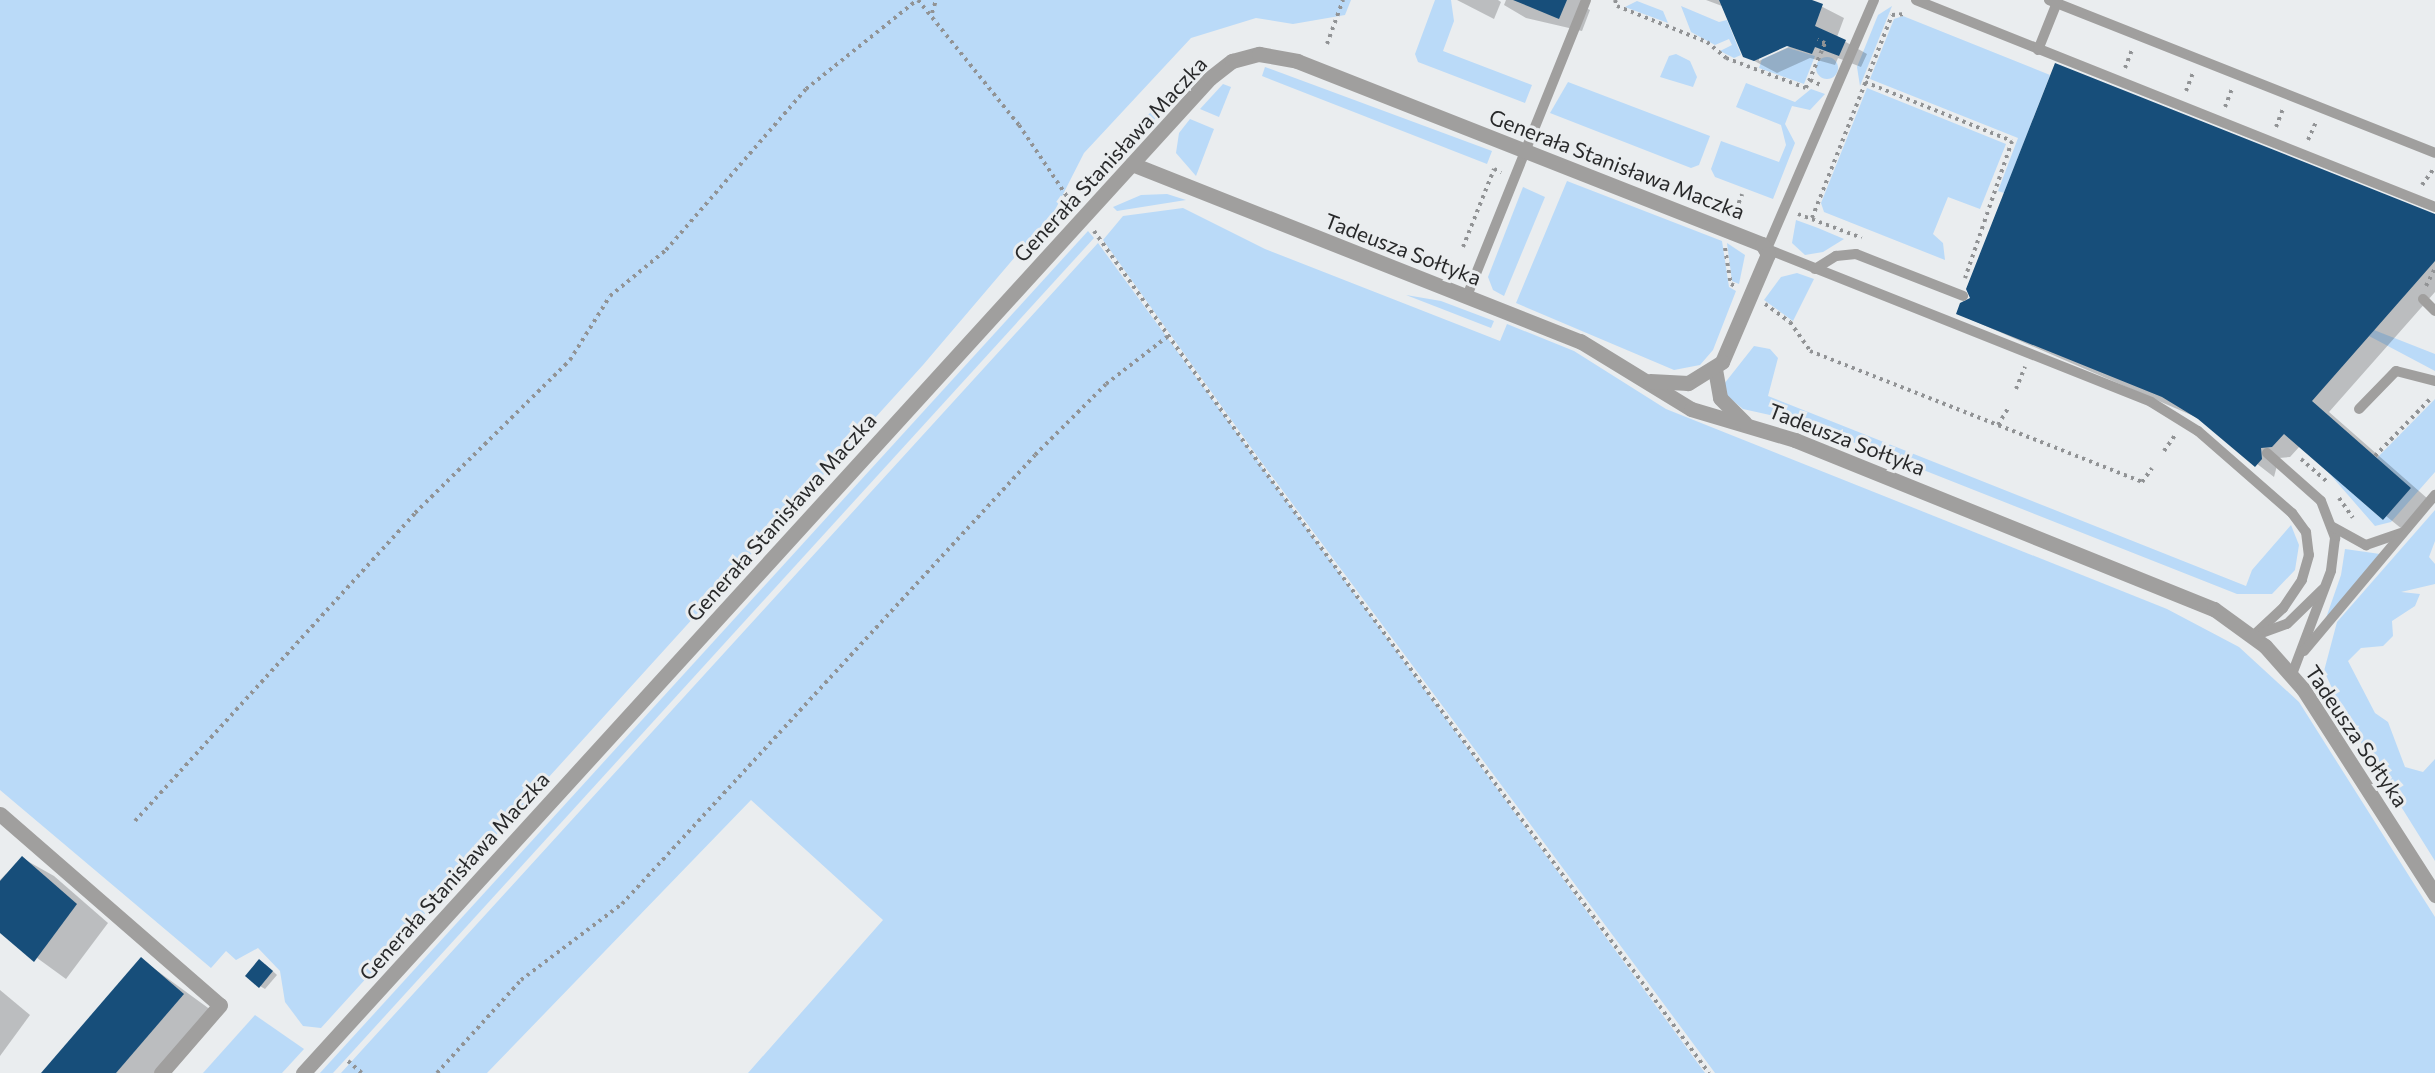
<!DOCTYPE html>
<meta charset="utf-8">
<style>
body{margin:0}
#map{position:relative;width:2435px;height:1073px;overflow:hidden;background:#eaedef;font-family:Commissioner,sans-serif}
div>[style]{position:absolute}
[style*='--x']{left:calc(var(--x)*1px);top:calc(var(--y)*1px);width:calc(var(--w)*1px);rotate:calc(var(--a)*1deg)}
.green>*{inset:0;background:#badaf8}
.round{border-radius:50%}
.shadow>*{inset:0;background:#0003}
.building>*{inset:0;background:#174e7a}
.path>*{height:4px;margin-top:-2px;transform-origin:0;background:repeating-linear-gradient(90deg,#919395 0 3px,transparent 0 7.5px)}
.service>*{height:10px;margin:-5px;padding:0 5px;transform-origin:5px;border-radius:5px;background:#a09f9e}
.minor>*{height:15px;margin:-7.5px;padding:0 7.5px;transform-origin:7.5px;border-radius:7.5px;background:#a09f9e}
.tertiary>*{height:15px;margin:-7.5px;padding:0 7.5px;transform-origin:7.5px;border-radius:7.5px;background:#a09f9e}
span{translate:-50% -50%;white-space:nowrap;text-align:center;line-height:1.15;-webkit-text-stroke:6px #eaedef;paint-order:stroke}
.street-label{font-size:21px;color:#28292a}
</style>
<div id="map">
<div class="green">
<div style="clip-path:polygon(0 0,1351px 0,1345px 15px,1293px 24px,1256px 18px,1191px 38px,1084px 153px,1055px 210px,923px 365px,321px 1028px,303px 1026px,285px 1002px,280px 971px,258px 948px,236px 960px,226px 951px,211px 968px,0 790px)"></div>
<div style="clip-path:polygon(1435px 0,1451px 0,1454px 21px,1443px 51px,1532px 85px,1525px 103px,1418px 62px,1415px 54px)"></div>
<div style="clip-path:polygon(1637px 1px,1663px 11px,1668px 23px,1625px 7px)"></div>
<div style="clip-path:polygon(1681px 6px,1719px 22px,1727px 20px,1741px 55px,1734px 58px,1720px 51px,1732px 45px,1729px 39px,1715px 45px,1691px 32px)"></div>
<div style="clip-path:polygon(1892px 6px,1860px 86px,1857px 67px,1878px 15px)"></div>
<div style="clip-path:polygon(1903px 16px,2050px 75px,2004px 193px,1998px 191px,2018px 138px,1870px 79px,1894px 19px)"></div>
<div style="clip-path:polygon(1788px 48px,1815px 56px,1804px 84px,1759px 68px,1762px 59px)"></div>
<div style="clip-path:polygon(1676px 54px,1690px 61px,1697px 77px,1693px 87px,1660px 77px,1669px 56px)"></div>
<div class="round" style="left:1816px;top:57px;width:22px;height:22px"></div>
<div style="clip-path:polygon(1265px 67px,1492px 151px,1487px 164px,1262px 76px)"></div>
<div style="clip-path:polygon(1568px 82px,1710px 136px,1699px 165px,1691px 168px,1550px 113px)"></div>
<div style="clip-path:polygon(1746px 83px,1795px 102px,1811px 89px,1825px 94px,1810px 110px,1792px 106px,1785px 124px,1795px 143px,1773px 199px,1715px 177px,1711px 169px,1721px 141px,1779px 162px,1786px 145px,1781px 125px,1736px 107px)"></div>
<div style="clip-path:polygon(1223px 84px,1231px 87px,1219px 117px,1200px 109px)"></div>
<div style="clip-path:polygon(1867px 88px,2006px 144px,1980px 209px,1948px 197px,1933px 234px,1943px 243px,1945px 260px,1824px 212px,1821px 203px)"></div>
<div style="clip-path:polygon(1163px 99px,1170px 103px,1092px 188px,1089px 178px)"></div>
<div style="clip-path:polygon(1190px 119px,1214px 129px,1196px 176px,1176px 153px,1179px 133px)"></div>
<div style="clip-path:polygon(1567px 181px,1722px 241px,1729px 287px,1736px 291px,1713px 350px,1700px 365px,1674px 370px,1516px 303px)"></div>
<div style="clip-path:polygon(1523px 187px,1545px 197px,1504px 296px,1493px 290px,1488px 277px)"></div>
<div style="clip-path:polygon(1167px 194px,1186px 200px,1117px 211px,1113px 207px,1141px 195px)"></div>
<div style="clip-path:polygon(1183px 208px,1265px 249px,1500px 341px,1507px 324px,1574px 351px,1666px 409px,2167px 609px,2239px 647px,2299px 702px,2435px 917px,2435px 1073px,1715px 1073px,1260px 460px,1103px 240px,1123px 216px)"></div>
<div style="clip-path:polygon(1796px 220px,1818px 228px,1844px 239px,1823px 252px,1805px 255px,1792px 243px)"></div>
<div style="clip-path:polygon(1088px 231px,1094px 238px,333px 1073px,320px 1073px)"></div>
<div style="clip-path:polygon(1098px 243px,1705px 1073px,748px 1073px,883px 920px,751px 800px,487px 1073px,341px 1073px)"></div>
<div style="clip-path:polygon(1727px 243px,1745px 255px,1739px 284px,1732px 281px)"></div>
<div style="clip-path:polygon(1797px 273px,1814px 279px,1793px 321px,1764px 300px,1781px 277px)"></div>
<div style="clip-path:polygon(1406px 295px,1441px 301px,1494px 321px,1491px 328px)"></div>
<div style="clip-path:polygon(2374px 330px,2435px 354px,2435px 371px,2369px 336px)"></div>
<div style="clip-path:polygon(1754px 346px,1770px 349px,1778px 358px,1768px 396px,2246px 586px,2252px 570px,2291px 525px,2299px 545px,2295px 570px,2272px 594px,2237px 594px,1802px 422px,1743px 409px,1726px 395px,1724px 384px)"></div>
<div style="clip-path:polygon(2435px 399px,2435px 472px,2391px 522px,2375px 526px,2328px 472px,2383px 520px,2411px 488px,2377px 458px)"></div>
<div style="clip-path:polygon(2435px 510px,2435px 541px,2429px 557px,2435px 564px,2435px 584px,2401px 592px,2420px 594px,2415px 606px,2392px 621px,2393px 636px,2383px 646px,2361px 648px,2348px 661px,2375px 713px,2388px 722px,2405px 767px,2423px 772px,2435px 759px,2435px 861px,2347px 720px,2324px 671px,2337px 622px)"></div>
<div style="clip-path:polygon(2345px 549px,2380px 554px,2326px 618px,2341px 575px)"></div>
<div style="clip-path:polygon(255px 1015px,304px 1049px,282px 1073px,203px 1073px)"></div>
</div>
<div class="shadow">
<div style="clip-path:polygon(1457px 0,1498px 0,1501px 2px,1494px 19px)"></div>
<div style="clip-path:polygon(1506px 0,1586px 0,1584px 7px,1590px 10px,1582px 31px,1526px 18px,1504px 5px)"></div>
<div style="clip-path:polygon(evenodd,1706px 0,1809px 0,1844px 18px,1837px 37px,1867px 54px,1861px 67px,1838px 58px,1835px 65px,1810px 58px,1777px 73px,1745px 56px,1722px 6px,1706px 0,1793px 42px,1795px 44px,1759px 61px,1759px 58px,1793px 42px)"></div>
<div style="clip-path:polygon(2435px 214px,2435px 292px,2329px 412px,2428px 499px,2402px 529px,2300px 446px,2290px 457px,2279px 458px,2274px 477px,2198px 418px,1958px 314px)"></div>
<div style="clip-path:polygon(22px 858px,54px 876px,108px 923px,66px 979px,0 931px,0 880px)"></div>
<div style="clip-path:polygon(141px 959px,215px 1013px,164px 1073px,43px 1073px)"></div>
<div style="clip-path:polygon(265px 964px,277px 975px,265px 989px,260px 986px)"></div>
<div style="clip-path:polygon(0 990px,30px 1015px,0 1056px)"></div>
</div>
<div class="building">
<div style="clip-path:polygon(1513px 0,1567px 0,1559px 19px)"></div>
<div style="clip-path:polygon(1719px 0,1812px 0,1823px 4px,1815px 26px,1846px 40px,1839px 56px,1815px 47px,1812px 54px,1787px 46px,1754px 61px,1743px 57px)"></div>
<div style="clip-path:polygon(2055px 63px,2435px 214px,2435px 261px,2312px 401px,2411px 488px,2383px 520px,2284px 434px,2272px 447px,2261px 448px,2262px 459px,2255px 467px,2198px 419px,2162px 397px,1956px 314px,1960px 303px,1970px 298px,1966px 289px)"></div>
<div style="clip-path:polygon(22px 856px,77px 904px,34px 962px,0 933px,0 881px)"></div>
<div style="clip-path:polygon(141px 957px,184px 994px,116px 1073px,41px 1073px)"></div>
<div style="clip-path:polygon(259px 959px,273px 971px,259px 988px,245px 976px)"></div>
</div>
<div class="path">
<div style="--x:918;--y:0;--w:161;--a:51.1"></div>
<div style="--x:1019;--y:125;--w:95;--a:56.1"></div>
<div style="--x:1615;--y:0;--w:6;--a:72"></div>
<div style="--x:1617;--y:6;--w:97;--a:21.8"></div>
<div style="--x:1707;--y:42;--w:25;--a:40"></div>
<div style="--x:1726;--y:58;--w:85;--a:20.6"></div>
<div style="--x:1806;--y:88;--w:49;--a:-67.1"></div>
<div style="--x:1825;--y:43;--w:8;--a:-157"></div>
<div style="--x:932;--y:13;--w:14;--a:-73"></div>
<div style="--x:1327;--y:44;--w:47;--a:-70"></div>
<div style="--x:2125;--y:68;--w:19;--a:-69"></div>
<div style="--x:1810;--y:80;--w:14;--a:25"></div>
<div style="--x:1865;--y:82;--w:158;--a:21.9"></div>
<div style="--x:2012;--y:141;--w:145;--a:108.9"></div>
<div style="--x:2186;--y:91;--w:19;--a:-69"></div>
<div style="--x:2225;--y:107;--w:19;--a:-69"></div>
<div style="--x:2276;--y:127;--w:19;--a:-69"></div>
<div style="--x:2308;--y:140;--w:20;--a:-66"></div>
<div style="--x:2422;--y:185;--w:22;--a:-54"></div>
<div style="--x:1736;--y:210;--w:17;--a:-69"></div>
<div style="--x:1798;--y:214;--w:68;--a:20.6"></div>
<div style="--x:1812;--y:218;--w:218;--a:-68.5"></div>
<div style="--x:1892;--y:15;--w:14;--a:-4"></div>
<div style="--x:1094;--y:231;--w:292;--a:54.6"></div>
<div style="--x:1263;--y:469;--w:751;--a:53.56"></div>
<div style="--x:1463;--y:247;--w:84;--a:-68.3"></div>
<div style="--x:1494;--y:169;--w:8;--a:23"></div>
<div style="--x:1725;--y:248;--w:36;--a:81"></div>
<div style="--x:1731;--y:284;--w:7;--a:27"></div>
<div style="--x:2426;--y:286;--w:20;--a:-63"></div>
<div style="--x:1765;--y:304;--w:31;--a:36"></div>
<div style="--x:1790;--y:322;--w:35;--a:55"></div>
<div style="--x:1810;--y:351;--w:357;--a:21.5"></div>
<div style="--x:2142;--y:482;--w:17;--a:-54"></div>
<div style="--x:2016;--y:389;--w:24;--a:-68"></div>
<div style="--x:1998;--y:425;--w:21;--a:-59"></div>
<div style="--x:2164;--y:451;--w:19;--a:-55"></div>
<div style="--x:2375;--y:456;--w:82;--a:-46"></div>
<div style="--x:2301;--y:459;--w:35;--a:41"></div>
<div style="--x:2339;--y:498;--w:24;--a:55"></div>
<div style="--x:135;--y:821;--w:416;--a:-47.7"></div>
<div style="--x:415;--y:513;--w:218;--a:-44.6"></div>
<div style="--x:570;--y:360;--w:75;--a:-58"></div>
<div style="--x:610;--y:296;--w:72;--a:-39.4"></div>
<div style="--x:666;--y:250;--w:213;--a:-49"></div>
<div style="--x:806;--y:89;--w:142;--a:-38.7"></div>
<div style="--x:348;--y:1061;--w:18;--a:41"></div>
<div style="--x:437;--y:1073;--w:125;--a:-47.9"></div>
<div style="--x:521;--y:980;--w:126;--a:-37"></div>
<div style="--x:622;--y:904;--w:610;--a:-47.39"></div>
<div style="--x:1035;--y:455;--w:100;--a:-45"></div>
<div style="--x:1106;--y:384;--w:78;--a:-37.7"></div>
</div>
<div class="service">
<div style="--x:1874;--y:0;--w:271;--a:113.3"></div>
<div style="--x:1767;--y:249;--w:413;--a:21.7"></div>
<div style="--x:2151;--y:402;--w:55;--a:31.7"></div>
<div style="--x:2198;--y:431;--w:125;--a:41.1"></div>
<div style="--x:2292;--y:513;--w:24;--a:54"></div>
<div style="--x:2306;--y:532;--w:23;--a:83"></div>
<div style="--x:2309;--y:555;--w:26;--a:106"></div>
<div style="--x:2302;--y:580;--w:34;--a:124"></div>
<div style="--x:2283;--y:608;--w:41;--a:137"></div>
<div style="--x:1916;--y:0;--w:559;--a:21.74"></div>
<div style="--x:2049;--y:0;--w:415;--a:21.6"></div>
<div style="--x:2038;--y:50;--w:54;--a:-68.2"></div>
<div style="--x:1815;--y:269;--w:25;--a:-32"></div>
<div style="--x:1836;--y:256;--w:20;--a:-6"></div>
<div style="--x:1856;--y:254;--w:115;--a:21.4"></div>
<div style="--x:1467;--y:296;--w:319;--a:-68.1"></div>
<div style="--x:2423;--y:299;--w:17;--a:45"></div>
<div style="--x:2359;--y:409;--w:53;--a:-45.8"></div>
<div style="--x:2396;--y:371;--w:40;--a:14.4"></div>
<div style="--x:2267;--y:453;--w:72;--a:41.6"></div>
<div style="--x:2321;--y:501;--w:40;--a:69"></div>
<div style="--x:2335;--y:538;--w:33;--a:97"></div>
<div style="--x:2331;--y:571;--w:110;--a:110.7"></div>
<div style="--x:2333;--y:527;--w:38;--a:29"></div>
<div style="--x:2366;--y:545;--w:37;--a:-19"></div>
<div style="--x:2256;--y:635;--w:33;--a:-20"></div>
<div style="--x:2287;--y:624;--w:50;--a:-44.2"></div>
<div style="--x:2304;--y:651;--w:204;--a:-50"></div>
</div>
<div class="minor">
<div style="--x:0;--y:814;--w:291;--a:41"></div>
<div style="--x:220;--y:1005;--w:90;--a:130.9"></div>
</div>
<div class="tertiary">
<div style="--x:1132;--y:164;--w:482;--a:21.6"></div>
<div style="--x:1580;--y:341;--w:130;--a:31.5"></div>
<div style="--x:1691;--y:409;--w:109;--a:16.6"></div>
<div style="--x:1795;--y:440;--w:452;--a:22"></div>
<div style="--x:2214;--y:609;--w:63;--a:36"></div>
<div style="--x:2265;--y:646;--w:57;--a:48.5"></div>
<div style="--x:2303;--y:689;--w:245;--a:57.3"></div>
<div style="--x:1715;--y:369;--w:29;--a:80"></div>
<div style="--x:1720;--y:398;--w:35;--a:45"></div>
<div style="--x:303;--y:1073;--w:1346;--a:-47.65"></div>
<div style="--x:1210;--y:78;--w:28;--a:-38"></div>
<div style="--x:1232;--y:61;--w:28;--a:-15"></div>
<div style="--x:1259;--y:54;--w:39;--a:10"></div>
<div style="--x:1297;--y:61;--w:500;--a:21.5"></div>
<div style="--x:1762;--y:244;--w:12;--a:59"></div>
<div style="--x:1768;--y:254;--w:117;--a:113.1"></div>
<div style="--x:1722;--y:362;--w:40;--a:148"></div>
<div style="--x:1688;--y:383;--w:38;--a:-177"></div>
</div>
<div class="street-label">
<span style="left:1110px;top:159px;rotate:-47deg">Generała Stanisława Maczka</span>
<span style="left:1617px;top:164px;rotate:21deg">Generała Stanisława Maczka</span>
<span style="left:1403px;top:249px;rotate:21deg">Tadeusza Sołtyka</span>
<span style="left:1847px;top:439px;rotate:21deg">Tadeusza Sołtyka</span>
<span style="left:781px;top:517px;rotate:-48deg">Generała Stanisława Maczka</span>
<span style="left:2357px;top:736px;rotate:56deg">Tadeusza Sołtyka</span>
<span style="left:454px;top:876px;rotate:-48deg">Generała Stanisława Maczka</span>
</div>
</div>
